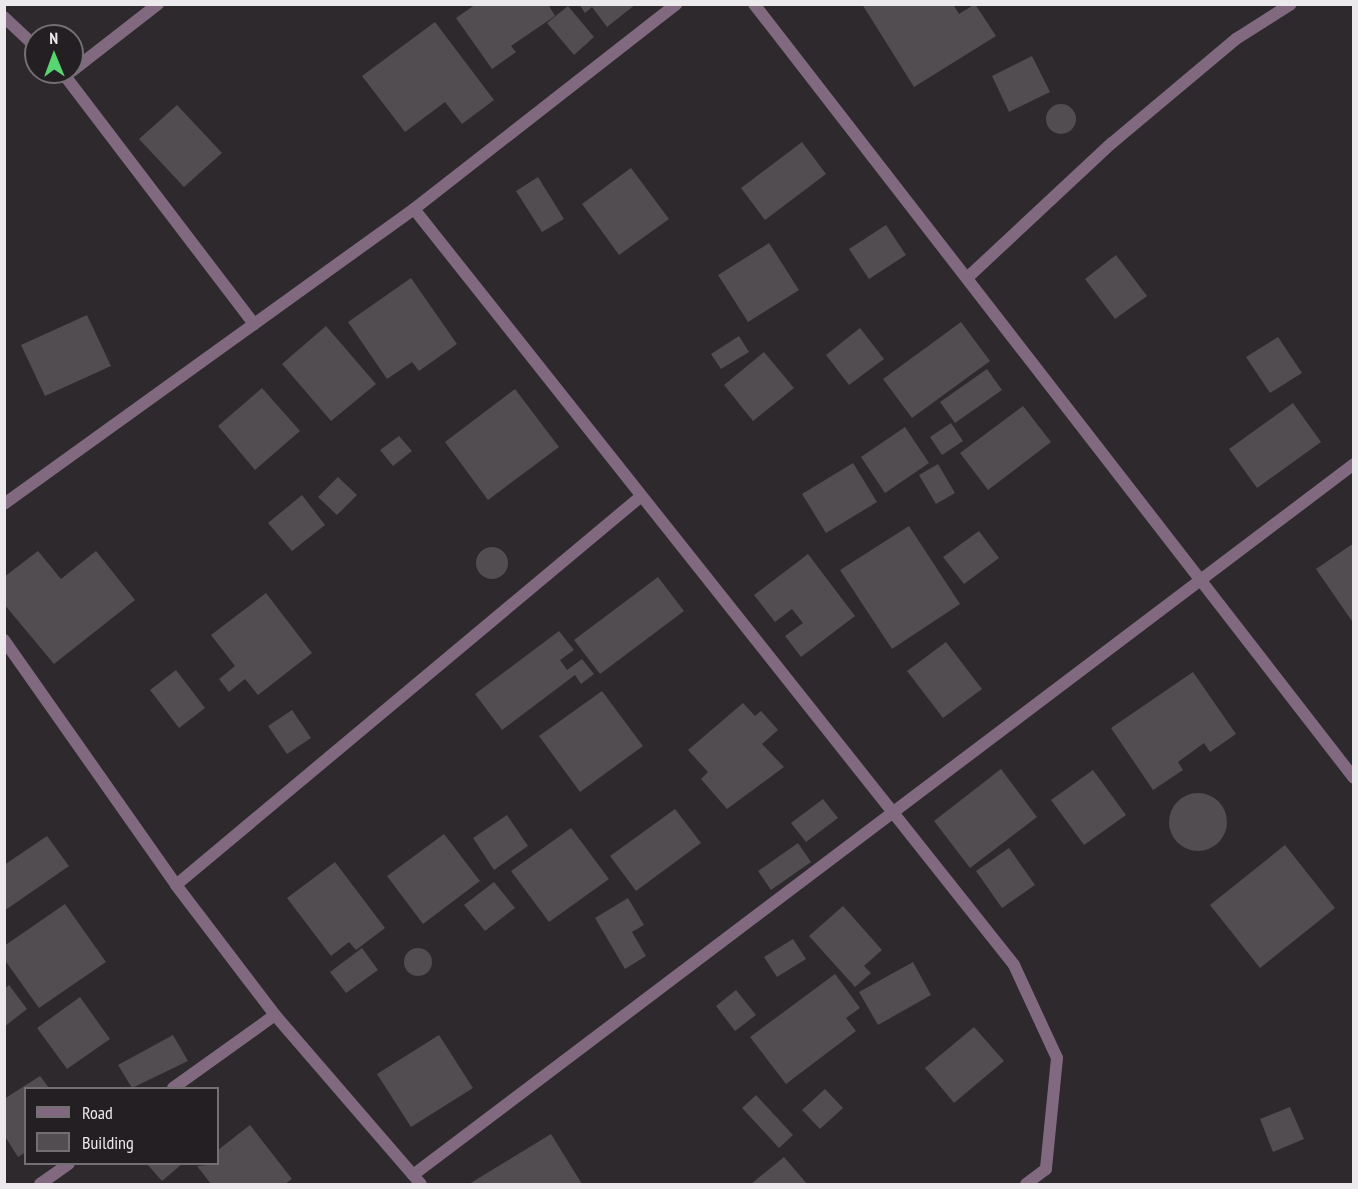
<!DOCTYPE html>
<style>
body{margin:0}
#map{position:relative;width:1358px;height:1189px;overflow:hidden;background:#2d292d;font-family:"PT Sans Narrow",sans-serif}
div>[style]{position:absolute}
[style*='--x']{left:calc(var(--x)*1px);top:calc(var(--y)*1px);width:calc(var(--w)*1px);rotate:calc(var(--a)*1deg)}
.building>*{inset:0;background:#514d51}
.round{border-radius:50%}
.street>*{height:12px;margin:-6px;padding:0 6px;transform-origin:6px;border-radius:6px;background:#816a80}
span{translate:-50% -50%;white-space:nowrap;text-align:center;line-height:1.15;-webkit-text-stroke:4.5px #231f23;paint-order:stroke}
.frame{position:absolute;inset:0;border:6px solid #ebe9eb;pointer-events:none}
.legend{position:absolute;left:24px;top:1087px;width:195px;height:78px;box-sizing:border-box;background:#231f23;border:2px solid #737073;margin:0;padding:8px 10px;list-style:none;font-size:18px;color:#ebe9eb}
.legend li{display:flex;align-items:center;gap:12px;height:30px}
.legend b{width:30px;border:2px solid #737073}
.north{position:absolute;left:24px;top:24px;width:60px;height:60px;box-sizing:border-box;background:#231f23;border:2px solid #737073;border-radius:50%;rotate:359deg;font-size:16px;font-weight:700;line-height:24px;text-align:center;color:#ebe9eb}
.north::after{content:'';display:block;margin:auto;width:21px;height:27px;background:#57d570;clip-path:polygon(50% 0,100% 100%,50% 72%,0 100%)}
</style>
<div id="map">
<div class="building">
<div style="clip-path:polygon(476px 4px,548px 4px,555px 16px,511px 46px,516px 52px,492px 69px,456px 18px)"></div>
<div style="clip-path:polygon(579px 4px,636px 4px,607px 27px,592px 7px,585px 13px)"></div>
<div style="clip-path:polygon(862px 4px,953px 4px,959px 14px,975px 4px,996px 36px,914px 87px)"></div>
<div style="clip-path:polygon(568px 6px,594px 37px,574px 55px,547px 23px)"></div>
<div style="clip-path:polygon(435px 22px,494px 100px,462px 124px,445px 102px,405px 132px,362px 76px)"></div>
<div style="clip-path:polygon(1032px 56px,1050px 92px,1009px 112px,992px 76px)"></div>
<div class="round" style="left:1046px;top:104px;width:30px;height:30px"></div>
<div style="clip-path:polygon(177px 105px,222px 153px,184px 187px,139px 139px)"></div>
<div style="clip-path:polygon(802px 142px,826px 174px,765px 220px,741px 188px)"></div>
<div style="clip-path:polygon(631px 168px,669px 219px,619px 255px,582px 204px)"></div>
<div style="clip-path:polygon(538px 177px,564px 219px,542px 232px,516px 191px)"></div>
<div style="clip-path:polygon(886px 225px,906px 255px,869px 279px,849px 249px)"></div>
<div style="clip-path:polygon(769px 243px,799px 290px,748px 322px,718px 275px)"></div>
<div style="clip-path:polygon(1116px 255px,1147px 296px,1115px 319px,1085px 279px)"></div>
<div style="clip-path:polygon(411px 278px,457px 344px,419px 371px,412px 362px,387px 379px,348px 322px)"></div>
<div style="clip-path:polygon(87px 315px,111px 366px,45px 396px,21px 345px)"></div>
<div style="clip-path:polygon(961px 322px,990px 361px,912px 418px,883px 379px)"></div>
<div style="clip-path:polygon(326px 326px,376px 384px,331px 421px,282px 364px)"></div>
<div style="clip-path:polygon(860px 328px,884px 359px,849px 385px,826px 355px)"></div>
<div style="clip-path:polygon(739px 336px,749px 352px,721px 369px,711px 354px)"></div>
<div style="clip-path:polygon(1278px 337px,1302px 373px,1270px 393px,1246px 357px)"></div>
<div style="clip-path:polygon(764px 352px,794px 388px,753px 421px,724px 385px)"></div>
<div style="clip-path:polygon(987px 369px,1002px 390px,955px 423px,940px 402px)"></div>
<div style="clip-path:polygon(262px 388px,300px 431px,255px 470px,218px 426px)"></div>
<div style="clip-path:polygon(515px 389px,559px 447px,488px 500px,445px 442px)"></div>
<div style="clip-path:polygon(1293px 403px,1321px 442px,1257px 488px,1229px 449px)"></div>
<div style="clip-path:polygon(1023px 406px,1051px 442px,988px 490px,960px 453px)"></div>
<div style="clip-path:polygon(951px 423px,963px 441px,942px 455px,930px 437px)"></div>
<div style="clip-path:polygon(905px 427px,929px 463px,885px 493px,861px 457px)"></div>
<div style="clip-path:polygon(399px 436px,412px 451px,393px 466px,380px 450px)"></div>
<div style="clip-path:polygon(853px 463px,877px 502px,826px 533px,802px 494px)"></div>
<div style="clip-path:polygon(938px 464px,955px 493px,936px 504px,919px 475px)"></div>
<div style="clip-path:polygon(338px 477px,357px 495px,337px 515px,318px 497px)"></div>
<div style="clip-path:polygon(302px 495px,325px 525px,292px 551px,268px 523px)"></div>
<div style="clip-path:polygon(909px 526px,960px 604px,892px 649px,840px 570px)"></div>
<div style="clip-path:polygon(979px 531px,999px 558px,964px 584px,943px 557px)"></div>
<div style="clip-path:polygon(1354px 543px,1354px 624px,1316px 569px)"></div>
<div class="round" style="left:476px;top:547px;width:32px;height:32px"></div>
<div style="clip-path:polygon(38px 551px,61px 579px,96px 551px,135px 600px,54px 664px,4px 604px,4px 577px)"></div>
<div style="clip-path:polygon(808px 554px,855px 616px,801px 657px,785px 636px,803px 623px,792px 609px,775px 622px,754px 595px)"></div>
<div style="clip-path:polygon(658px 577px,684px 611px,600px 674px,574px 640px)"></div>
<div style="clip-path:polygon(266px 593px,312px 653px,258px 695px,245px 679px,229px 692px,219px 679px,235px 666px,211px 635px)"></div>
<div style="clip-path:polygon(559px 631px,574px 650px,560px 660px,567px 670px,582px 659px,594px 674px,581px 684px,575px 675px,502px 730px,475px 694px)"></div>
<div style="clip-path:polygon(946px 642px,982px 689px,943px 718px,907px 671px)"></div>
<div style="clip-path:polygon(176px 670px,205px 708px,179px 728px,150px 690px)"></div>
<div style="clip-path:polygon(1193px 672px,1236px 734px,1210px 752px,1204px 743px,1178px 762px,1183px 770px,1153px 790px,1111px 728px)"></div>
<div style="clip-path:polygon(602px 691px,643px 746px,580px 792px,539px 736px)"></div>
<div style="clip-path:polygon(743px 703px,755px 716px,761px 711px,778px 730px,762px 744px,784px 767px,727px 809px,701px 779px,708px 772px,688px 750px)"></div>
<div style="clip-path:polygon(292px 710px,311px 738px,287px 754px,268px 726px)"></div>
<div style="clip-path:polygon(1001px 769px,1037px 817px,970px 868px,934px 821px)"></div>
<div style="clip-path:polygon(1093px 770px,1126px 815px,1084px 845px,1051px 800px)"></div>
<div class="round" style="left:1169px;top:793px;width:58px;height:58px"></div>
<div style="clip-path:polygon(823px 799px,838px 818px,806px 842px,791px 823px)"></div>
<div style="clip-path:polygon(675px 809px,701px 843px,636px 891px,610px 856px)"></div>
<div style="clip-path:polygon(507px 815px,528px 846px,494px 870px,473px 838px)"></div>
<div style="clip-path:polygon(571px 828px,609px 879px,549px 922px,511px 871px)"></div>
<div style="clip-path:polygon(444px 834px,480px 881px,423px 924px,387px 876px)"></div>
<div style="clip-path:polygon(47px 836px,69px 866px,4px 911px,4px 865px)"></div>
<div style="clip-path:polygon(798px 843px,811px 862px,771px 890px,758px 871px)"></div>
<div style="clip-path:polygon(1285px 845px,1335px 908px,1260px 968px,1210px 905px)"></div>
<div style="clip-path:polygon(1009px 848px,1035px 885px,1002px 908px,976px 871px)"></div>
<div style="clip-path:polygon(335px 862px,385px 928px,356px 950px,349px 942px,331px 956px,287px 898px)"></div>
<div style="clip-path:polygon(494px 882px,515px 908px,485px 931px,464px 905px)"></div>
<div style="clip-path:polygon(628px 898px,644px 925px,632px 932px,646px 956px,625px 969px,595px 918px)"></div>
<div style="clip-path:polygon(65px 904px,106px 962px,39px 1008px,4px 959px,4px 946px)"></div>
<div style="clip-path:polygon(843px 906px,882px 950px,864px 966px,871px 973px,855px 987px,809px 936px)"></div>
<div style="clip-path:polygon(793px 939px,806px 959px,777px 977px,764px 957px)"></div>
<div class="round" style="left:404px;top:948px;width:28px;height:28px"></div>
<div style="clip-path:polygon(362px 948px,378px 970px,346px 993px,330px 972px)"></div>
<div style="clip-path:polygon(913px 962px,931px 995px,878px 1025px,859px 992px)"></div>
<div style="clip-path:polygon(835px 974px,860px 1008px,846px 1018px,856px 1031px,786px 1084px,750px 1037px)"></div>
<div style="clip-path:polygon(9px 985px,27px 1009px,4px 1027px,4px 989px)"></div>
<div style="clip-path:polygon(736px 990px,756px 1015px,735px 1031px,716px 1006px)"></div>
<div style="clip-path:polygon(80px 997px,110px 1039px,67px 1069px,37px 1028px)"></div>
<div style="clip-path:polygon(974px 1027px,1004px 1061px,954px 1103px,925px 1068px)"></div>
<div style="clip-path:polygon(173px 1035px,188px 1061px,132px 1088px,118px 1065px)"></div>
<div style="clip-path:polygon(439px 1035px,473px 1088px,411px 1127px,377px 1074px)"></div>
<div style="clip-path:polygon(40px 1076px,49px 1088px,26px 1088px,26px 1152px,18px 1157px,4px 1135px,4px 1099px)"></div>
<div style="clip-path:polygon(825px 1089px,843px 1108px,820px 1129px,802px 1110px)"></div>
<div style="clip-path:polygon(756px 1095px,793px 1135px,779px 1148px,742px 1108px)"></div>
<div style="clip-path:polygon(1290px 1107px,1304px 1139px,1273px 1152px,1260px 1119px)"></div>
<div style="clip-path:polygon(250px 1125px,292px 1179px,285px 1184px,211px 1184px,197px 1166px,218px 1164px,218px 1150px)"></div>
<div style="clip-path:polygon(551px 1134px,582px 1184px,469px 1184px)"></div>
<div style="clip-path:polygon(784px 1157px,807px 1184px,751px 1184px)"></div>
<div style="clip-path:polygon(147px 1164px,182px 1164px,162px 1181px)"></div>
</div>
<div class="street">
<div style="--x:754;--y:4;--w:979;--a:52.22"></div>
<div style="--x:4;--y:17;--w:44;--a:43.2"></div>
<div style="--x:72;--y:71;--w:109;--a:-37.9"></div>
<div style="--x:62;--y:72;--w:317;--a:52.7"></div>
<div style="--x:414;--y:209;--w:965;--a:51.56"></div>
<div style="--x:1014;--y:965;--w:102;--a:65.2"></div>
<div style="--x:1057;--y:1058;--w:112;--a:95.7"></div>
<div style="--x:1046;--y:1169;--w:25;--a:143"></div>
<div style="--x:967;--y:278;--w:198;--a:-43"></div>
<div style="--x:1112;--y:143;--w:162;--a:-40"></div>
<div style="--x:1236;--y:39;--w:65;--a:-32.5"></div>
<div style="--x:4;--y:504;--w:505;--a:-35.74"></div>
<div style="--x:414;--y:209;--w:333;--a:-38"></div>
<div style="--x:4;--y:640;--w:299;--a:54.9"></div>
<div style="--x:176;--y:885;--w:163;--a:52.7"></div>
<div style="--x:275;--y:1015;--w:223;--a:49.2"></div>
<div style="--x:176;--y:885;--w:603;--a:-39.89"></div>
<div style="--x:173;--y:1088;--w:125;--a:-35.6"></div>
<div style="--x:413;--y:1175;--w:1179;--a:-37.07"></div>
<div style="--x:40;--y:1184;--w:35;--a:-35"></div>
</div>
<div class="frame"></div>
<ul class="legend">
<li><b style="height:8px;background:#816a80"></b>Road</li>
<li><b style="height:16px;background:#514d51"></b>Building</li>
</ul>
<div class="north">N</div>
</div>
